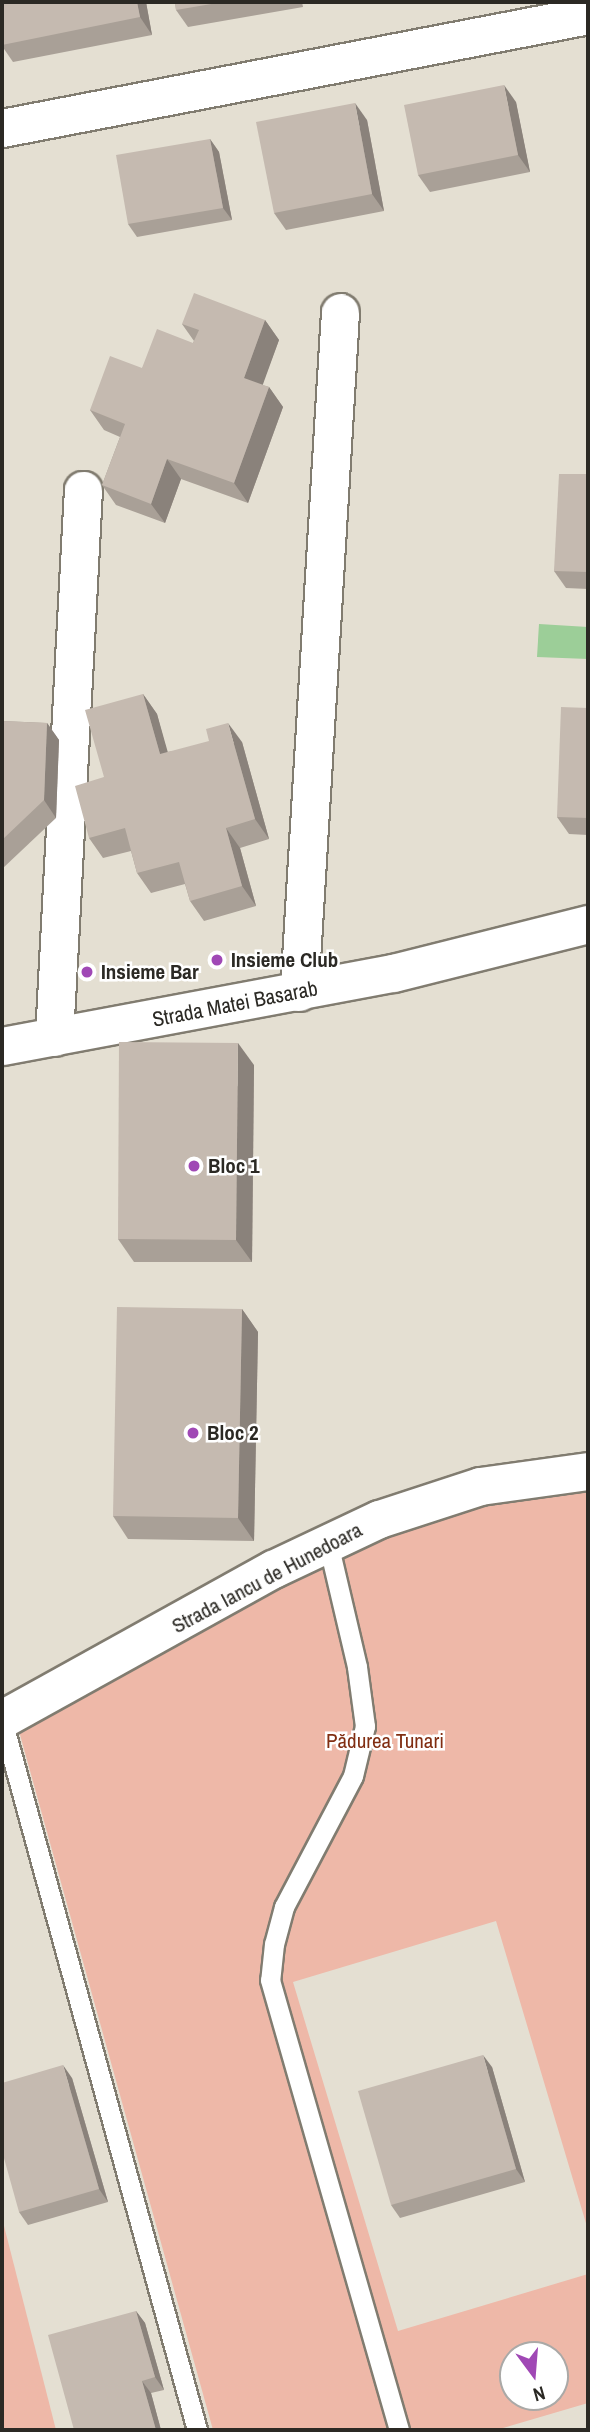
<!DOCTYPE html>
<meta charset="utf-8">
<style>
body{margin:0}
#map{position:relative;width:590px;height:2432px;overflow:hidden;background:#e4dfd2;font-family:"Archivo Narrow",sans-serif}
div>[style]{position:absolute}
[style*='--x']{left:calc(var(--x)*1px);top:calc(var(--y)*1px);width:calc(var(--w)*1px);rotate:calc(var(--a)*1deg)}
.green>*{inset:0;background:#eeb8a8}
.water>*{inset:0;background:#9cce98}
.roads{filter:drop-shadow(2px 0 #817c70) drop-shadow(-2px 0 #817c70) drop-shadow(0 2px #817c70) drop-shadow(0 -2px #817c70)}
.service>*{height:19px;margin:-9.5px;padding:0 9.5px;transform-origin:9.5px;border-radius:9.5px;background:#fff}
.minor>*{height:37px;margin:-18.5px;padding:0 18.5px;transform-origin:18.5px;border-radius:18.5px;background:#fff}
.wall>*{inset:0;background:#a9a097}
.shaded-wall>*{inset:0;background:#8a827b}
.building>*{inset:0;background:#c5bab0}
.dots>*{width:19px;height:19px;translate:-50% -50%;box-sizing:border-box;border:4px solid #fff;border-radius:50%}
span{translate:-50% -50%;white-space:nowrap;text-align:center;line-height:1.15;-webkit-text-stroke:5px #fff;paint-order:stroke}
.poi-label{font-size:21px;color:#2b2924;font-weight:700}
.left{translate:0 -50%;text-align:left}
.street-label{font-size:21px;color:#2b2924}
.park-label{font-size:21px;color:#812e12}
.frame{position:absolute;inset:0;border:4px solid #2b2924;pointer-events:none}
.north{position:absolute;left:499px;top:2341px;width:70px;height:70px;box-sizing:border-box;background:#fff;border:2px solid #aaa9a7;border-radius:50%;rotate:164deg;font-size:19px;font-weight:700;line-height:28px;text-align:center;color:#2b2924}
.north::after{content:'';display:block;margin:auto;width:24px;height:32px;background:#a048b5;clip-path:polygon(50% 0,100% 100%,50% 72%,0 100%)}
</style>
<div id="map">
<div class="green">
<div style="clip-path:polygon(evenodd,588px 1471px,588px 2230px,496px 1921px,293px 1982px,398px 2331px,588px 2274px,588px 2403px,496px 2430px,213px 2430px,14px 1713px,273px 1569px,588px 1471px,513px 2355px,555px 2355px,555px 2397px,513px 2397px,513px 2355px)"></div>
<div style="clip-path:polygon(2px 2218px,56px 2430px,2px 2430px)"></div>
</div>
<div class="water">
<div style="clip-path:polygon(539px 624px,588px 627px,588px 659px,537px 657px)"></div>
</div>
<div class="roads">
<div class="service">
<div style="--x:328;--y:1543;--w:127;--a:76.8"></div>
<div style="--x:357;--y:1667;--w:60;--a:82.3"></div>
<div style="--x:365;--y:1726;--w:51;--a:103.5"></div>
<div style="--x:353;--y:1776;--w:148;--a:117.8"></div>
<div style="--x:284;--y:1907;--w:38;--a:105"></div>
<div style="--x:274;--y:1944;--w:36;--a:96"></div>
<div style="--x:270;--y:1980;--w:468;--a:74"></div>
<div style="--x:2;--y:1720;--w:736;--a:74.64"></div>
</div>
<div class="minor">
<div style="--x:2;--y:128;--w:597;--a:-10.91"></div>
<div style="--x:299;--y:992;--w:681;--a:-86.55"></div>
<div style="--x:54;--y:1037;--w:548;--a:-86.97"></div>
<div style="--x:2;--y:1046;--w:398;--a:-10.6"></div>
<div style="--x:393;--y:973;--w:201;--a:-14.1"></div>
<div style="--x:2;--y:1719;--w:310;--a:-29"></div>
<div style="--x:273;--y:1569;--w:117;--a:-25.3"></div>
<div style="--x:379;--y:1519;--w:106;--a:-18.1"></div>
<div style="--x:480;--y:1486;--w:109;--a:-7.9"></div>
</div>
</div>
<div class="wall">
<div style="clip-path:polygon(2px 2px,146px 2px,152px 35px,13px 62px,2px 46px)"></div>
<div style="clip-path:polygon(175px 2px,302px 2px,303px 7px,188px 27px,176px 10px)"></div>
<div style="clip-path:polygon(516px 102px,530px 172px,430px 192px,418px 175px)"></div>
<div style="clip-path:polygon(367px 120px,384px 211px,286px 230px,274px 213px)"></div>
<div style="clip-path:polygon(210px 139px,219px 152px,232px 220px,137px 237px,128px 224px)"></div>
<div style="clip-path:polygon(265px 320px,279px 340px,262px 385px,269px 387px,283px 407px,248px 503px,181px 479px,165px 523px,116px 505px,102px 485px,120px 437px,104px 430px,90px 410px,142px 368px,193px 343px,194px 341px,182px 324px)"></div>
<div style="clip-path:polygon(588px 474px,588px 589px,566px 588px,554px 571px)"></div>
<div style="clip-path:polygon(143px 694px,157px 714px,167px 752px,242px 742px,269px 839px,240px 848px,256px 906px,204px 921px,190px 901px,185px 884px,151px 893px,137px 873px,131px 851px,103px 858px,89px 838px,104px 777px)"></div>
<div style="clip-path:polygon(588px 708px,588px 835px,569px 834px,557px 817px)"></div>
<div style="clip-path:polygon(2px 721px,47px 723px,59px 740px,56px 818px,2px 869px)"></div>
<div style="clip-path:polygon(254px 1065px,252px 1262px,134px 1262px,118px 1239px)"></div>
<div style="clip-path:polygon(242px 1309px,258px 1332px,254px 1541px,128px 1539px,113px 1516px)"></div>
<div style="clip-path:polygon(492px 2067px,525px 2182px,400px 2218px,391px 2205px)"></div>
<div style="clip-path:polygon(72px 2078px,108px 2202px,28px 2225px,19px 2212px)"></div>
<div style="clip-path:polygon(136px 2311px,145px 2323px,164px 2390px,151px 2393px,161px 2430px,74px 2430px)"></div>
</div>
<div class="shaded-wall">
<div style="clip-path:polygon(137px 2px,146px 2px,152px 35px,140px 17px)"></div>
<div style="clip-path:polygon(504px 85px,516px 102px,530px 172px,518px 155px)"></div>
<div style="clip-path:polygon(355px 103px,367px 120px,384px 211px,372px 194px)"></div>
<div style="clip-path:polygon(210px 139px,219px 152px,232px 220px,223px 208px)"></div>
<div style="clip-path:polygon(265px 320px,279px 340px,258px 398px,244px 378px)"></div>
<div style="clip-path:polygon(269px 387px,283px 407px,248px 503px,234px 483px)"></div>
<div style="clip-path:polygon(167px 459px,181px 479px,165px 523px,151px 504px)"></div>
<div style="clip-path:polygon(143px 694px,157px 714px,174px 774px,160px 754px)"></div>
<div style="clip-path:polygon(47px 723px,59px 740px,56px 818px,44px 800px)"></div>
<div style="clip-path:polygon(228px 723px,242px 742px,269px 839px,255px 819px)"></div>
<div style="clip-path:polygon(226px 828px,240px 848px,256px 906px,242px 886px)"></div>
<div style="clip-path:polygon(238px 1043px,254px 1065px,252px 1262px,236px 1240px)"></div>
<div style="clip-path:polygon(242px 1309px,258px 1332px,254px 1541px,238px 1518px)"></div>
<div style="clip-path:polygon(483px 2055px,492px 2067px,525px 2182px,516px 2169px)"></div>
<div style="clip-path:polygon(63px 2065px,72px 2078px,108px 2202px,99px 2189px)"></div>
<div style="clip-path:polygon(136px 2311px,145px 2323px,164px 2390px,155px 2377px)"></div>
<div style="clip-path:polygon(142px 2381px,151px 2393px,161px 2430px,156px 2430px)"></div>
</div>
<div class="building">
<div style="clip-path:polygon(2px 2px,137px 2px,140px 17px,2px 45px)"></div>
<div style="clip-path:polygon(175px 2px,223px 2px,176px 10px)"></div>
<div style="clip-path:polygon(504px 85px,518px 155px,418px 175px,404px 105px)"></div>
<div style="clip-path:polygon(355px 103px,372px 194px,274px 213px,256px 122px)"></div>
<div style="clip-path:polygon(210px 139px,223px 208px,128px 224px,116px 155px)"></div>
<div style="clip-path:polygon(194px 293px,265px 320px,244px 378px,269px 387px,234px 483px,167px 459px,151px 504px,102px 485px,125px 424px,90px 410px,110px 356px,142px 368px,157px 329px,193px 343px,199px 330px,182px 324px)"></div>
<div style="clip-path:polygon(559px 474px,588px 474px,588px 572px,554px 571px)"></div>
<div style="clip-path:polygon(143px 694px,160px 754px,209px 741px,206px 729px,228px 723px,255px 819px,226px 828px,242px 886px,190px 901px,179px 862px,137px 873px,125px 828px,89px 838px,75px 786px,104px 777px,85px 710px)"></div>
<div style="clip-path:polygon(561px 707px,588px 708px,588px 818px,557px 817px)"></div>
<div style="clip-path:polygon(2px 721px,47px 723px,44px 800px,2px 840px)"></div>
<div style="clip-path:polygon(119px 1042px,238px 1043px,236px 1240px,118px 1239px)"></div>
<div style="clip-path:polygon(117px 1307px,242px 1309px,238px 1518px,113px 1516px)"></div>
<div style="clip-path:polygon(483px 2055px,516px 2169px,391px 2205px,358px 2091px)"></div>
<div style="clip-path:polygon(63px 2065px,99px 2189px,19px 2212px,2px 2151px,2px 2083px)"></div>
<div style="clip-path:polygon(136px 2311px,155px 2377px,142px 2381px,156px 2430px,74px 2430px,48px 2335px)"></div>
</div>
<div class="dots">
<div style="left:217px;top:960px;background:#a048b5"></div>
<div style="left:87px;top:972px;background:#a048b5"></div>
<div style="left:194px;top:1166px;background:#a048b5"></div>
<div style="left:193px;top:1433px;background:#a048b5"></div>
</div>
<div class="poi-label">
<span class="left" style="left:231px;top:960px">Insieme Club</span>
<span class="left" style="left:101px;top:972px">Insieme Bar</span>
<span class="left" style="left:208px;top:1166px">Bloc 1</span>
<span class="left" style="left:207px;top:1433px">Bloc 2</span>
</div>
<div class="street-label">
<span style="left:235px;top:1004px;rotate:-11deg">Strada Matei Basarab</span>
<span style="left:267px;top:1578px;rotate:-28deg">Strada Iancu de Hunedoara</span>
</div>
<div class="park-label">
<span style="left:385px;top:1741px">Pădurea Tunari</span>
</div>
<div class="frame"></div>
<div class="north">N</div>
</div>
